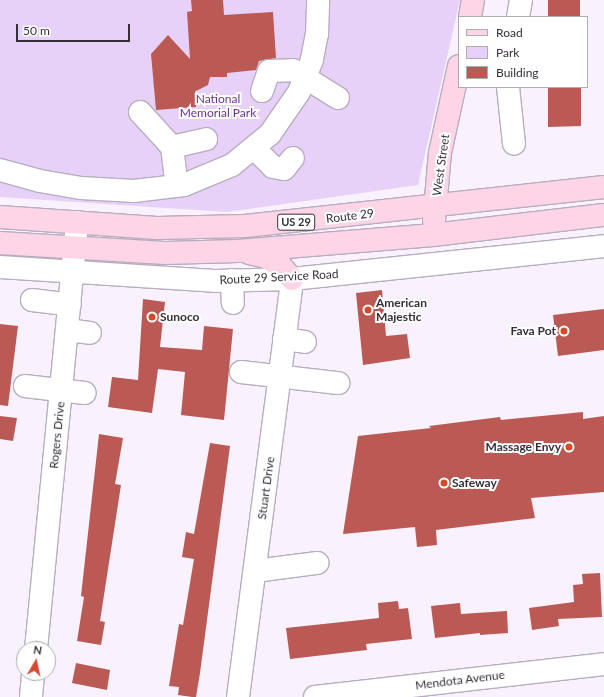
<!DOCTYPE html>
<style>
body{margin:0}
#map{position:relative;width:604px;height:697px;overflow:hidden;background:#f9f2fe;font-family:Lato,sans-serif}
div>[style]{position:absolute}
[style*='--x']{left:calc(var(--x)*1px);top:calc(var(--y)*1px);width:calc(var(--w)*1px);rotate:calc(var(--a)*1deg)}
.green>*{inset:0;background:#e8d1f8}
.building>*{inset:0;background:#bb5a54}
.roads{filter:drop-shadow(1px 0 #b8adc0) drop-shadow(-1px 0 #b8adc0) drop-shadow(0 1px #b8adc0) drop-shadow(0 -1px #b8adc0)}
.minor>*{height:22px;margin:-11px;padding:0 11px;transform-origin:11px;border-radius:11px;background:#fff}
.major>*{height:22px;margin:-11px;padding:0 11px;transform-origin:11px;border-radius:11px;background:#fdd5e6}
.dots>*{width:11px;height:11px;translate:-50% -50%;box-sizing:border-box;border:2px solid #fff;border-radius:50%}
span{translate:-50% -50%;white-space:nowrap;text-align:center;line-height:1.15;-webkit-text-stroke:4px #fff;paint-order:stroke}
.shield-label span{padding:1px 3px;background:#fff;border:1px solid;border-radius:3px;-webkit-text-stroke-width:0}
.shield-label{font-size:11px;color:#353038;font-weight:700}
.park-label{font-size:12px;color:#6f3190}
.street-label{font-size:12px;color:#353038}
.poi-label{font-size:12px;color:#353038;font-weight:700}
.left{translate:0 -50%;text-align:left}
.right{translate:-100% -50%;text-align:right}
.legend{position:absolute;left:458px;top:16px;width:130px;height:72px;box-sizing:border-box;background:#fff;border:1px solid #aeacaf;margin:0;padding:5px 7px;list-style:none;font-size:12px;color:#353038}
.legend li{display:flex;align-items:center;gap:8px;height:20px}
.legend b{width:20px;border:1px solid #aeacaf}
.north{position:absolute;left:16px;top:641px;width:40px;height:40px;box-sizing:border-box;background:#fff;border:1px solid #aeacaf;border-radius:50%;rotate:9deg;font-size:11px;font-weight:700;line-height:16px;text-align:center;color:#353038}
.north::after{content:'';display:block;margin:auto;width:14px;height:18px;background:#d44a2d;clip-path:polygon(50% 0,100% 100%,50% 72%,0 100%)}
.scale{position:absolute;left:16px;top:24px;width:114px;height:18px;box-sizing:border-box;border:2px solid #353038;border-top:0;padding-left:5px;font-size:12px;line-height:14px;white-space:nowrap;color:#353038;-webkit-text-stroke:3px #fff;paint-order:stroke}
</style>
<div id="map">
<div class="green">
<div style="clip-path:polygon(0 0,460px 0,418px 185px,227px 212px,0 197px)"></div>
</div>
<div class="building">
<div style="clip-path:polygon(191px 0,223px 0,224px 15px,273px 12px,276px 58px,259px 61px,256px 70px,227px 73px,227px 77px,210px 77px,208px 85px,196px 91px,196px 107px,156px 110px,151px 54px,168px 35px,190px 59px,187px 12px,192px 11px)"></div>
<div style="clip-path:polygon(548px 0,580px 0,580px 17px,548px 17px)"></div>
<div style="clip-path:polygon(548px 87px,581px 87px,581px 126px,548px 127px)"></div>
<div style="clip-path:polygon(382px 290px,386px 336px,407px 334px,410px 358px,363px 365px,356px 293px)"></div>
<div style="clip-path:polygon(143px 299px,165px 302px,160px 347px,202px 350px,204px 326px,233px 329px,224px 420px,181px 415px,185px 372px,158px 369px,152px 413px,108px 407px,112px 377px,138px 380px)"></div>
<div style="clip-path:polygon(604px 309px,604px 350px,558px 356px,553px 315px)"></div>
<div style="clip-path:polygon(0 324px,18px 326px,8px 406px,0 405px)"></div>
<div style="clip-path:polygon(583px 412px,583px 419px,604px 416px,604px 492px,531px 498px,535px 518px,436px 530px,437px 545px,417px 547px,415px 527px,343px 534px,358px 436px,431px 428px,429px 426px,500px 417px,501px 420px)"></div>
<div style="clip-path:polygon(0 416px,17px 418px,13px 441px,0 439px)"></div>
<div style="clip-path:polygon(99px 434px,123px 438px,115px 484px,121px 485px,100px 621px,105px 622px,101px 645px,77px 641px,84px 597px,81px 596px)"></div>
<div style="clip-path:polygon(210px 443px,230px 446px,200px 673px,196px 697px,192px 697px,178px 695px,179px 687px,169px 686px,179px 624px,183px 625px,194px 559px,182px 557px,186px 532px,194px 534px)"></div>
<div style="clip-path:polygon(600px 573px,602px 617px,558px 619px,559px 626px,532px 630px,529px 608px,574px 602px,573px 585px,583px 584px,582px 574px)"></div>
<div style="clip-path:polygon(398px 601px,399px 609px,408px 608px,412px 639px,366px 644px,367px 650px,290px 659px,286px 628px,379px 618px,378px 603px)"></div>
<div style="clip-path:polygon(460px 603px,461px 614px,507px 611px,508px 633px,480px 635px,480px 633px,435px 638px,431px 606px)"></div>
<div style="clip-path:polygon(76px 663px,110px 670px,107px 690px,72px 683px)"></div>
</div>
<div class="roads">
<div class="minor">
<div style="--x:518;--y:17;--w:17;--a:-80"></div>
<div style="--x:508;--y:87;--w:57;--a:84"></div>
<div style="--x:262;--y:91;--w:21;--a:-71"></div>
<div style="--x:269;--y:71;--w:24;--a:-2"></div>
<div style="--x:293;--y:70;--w:53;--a:31.9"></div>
<div style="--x:140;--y:112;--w:47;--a:47.6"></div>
<div style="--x:172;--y:147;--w:39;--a:83"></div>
<div style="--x:172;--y:147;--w:35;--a:-13"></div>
<div style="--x:255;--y:149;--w:25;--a:45"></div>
<div style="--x:273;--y:167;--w:11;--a:10"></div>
<div style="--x:284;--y:169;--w:14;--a:-51"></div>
<div style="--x:0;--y:170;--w:41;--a:15.4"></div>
<div style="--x:40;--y:181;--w:42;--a:9.7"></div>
<div style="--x:81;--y:188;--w:53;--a:3.2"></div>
<div style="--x:134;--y:191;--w:50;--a:-6.8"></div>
<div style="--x:184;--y:185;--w:52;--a:-22.6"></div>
<div style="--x:232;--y:165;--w:49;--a:-39.2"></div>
<div style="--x:270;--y:134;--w:51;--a:-55.4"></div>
<div style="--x:299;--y:92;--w:35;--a:-68"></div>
<div style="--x:312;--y:59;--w:25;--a:-79"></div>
<div style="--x:317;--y:34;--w:34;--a:-88"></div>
<div style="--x:0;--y:267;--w:215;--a:3.7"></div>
<div style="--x:215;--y:281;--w:77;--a:-1.5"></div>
<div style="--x:292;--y:279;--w:314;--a:-6"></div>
<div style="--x:232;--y:280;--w:23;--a:88"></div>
<div style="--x:32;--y:300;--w:38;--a:7"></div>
<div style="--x:67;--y:330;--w:23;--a:7"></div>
<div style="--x:284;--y:339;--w:21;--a:8"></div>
<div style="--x:241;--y:372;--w:98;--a:6.5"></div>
<div style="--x:25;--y:386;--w:60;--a:6.7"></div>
<div style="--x:255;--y:571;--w:63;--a:-7.4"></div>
<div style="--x:36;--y:649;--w:429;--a:-84.5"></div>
<div style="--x:31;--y:697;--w:24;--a:-85"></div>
<div style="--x:238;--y:697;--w:421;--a:-82.6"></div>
<div style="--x:315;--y:697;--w:291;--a:-6.5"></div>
</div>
<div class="major">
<div style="--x:470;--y:17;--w:17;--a:-80"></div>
<div style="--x:0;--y:217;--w:157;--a:4"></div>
<div style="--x:157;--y:228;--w:88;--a:-1.3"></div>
<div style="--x:245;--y:226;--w:361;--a:-6.2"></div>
<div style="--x:434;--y:221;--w:68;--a:-85"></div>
<div style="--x:440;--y:153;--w:89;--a:-77.7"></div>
<div style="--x:0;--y:243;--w:165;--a:3.5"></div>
<div style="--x:165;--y:253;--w:73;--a:-1.6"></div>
<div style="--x:238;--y:251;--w:196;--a:-4.7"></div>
<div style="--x:433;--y:235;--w:172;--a:-6.7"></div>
<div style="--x:249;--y:253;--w:17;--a:13"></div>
<div style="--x:266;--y:257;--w:17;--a:31"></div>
<div style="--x:281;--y:266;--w:17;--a:50"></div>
</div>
</div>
<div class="dots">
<div style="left:368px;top:310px;background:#d44a2d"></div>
<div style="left:152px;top:317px;background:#d44a2d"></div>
<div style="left:564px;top:331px;background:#d44a2d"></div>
<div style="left:569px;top:447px;background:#d44a2d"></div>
<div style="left:444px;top:483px;background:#d44a2d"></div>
</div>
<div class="shield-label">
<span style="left:296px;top:222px">US 29</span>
</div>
<div class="park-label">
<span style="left:218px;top:106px">National<br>Memorial Park</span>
</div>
<div class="street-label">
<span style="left:441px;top:165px;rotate:-82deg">West Street</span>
<span style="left:350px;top:216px;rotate:-7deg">Route 29</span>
<span style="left:279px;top:277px;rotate:-3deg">Route 29 Service Road</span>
<span style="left:57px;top:435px;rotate:-84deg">Rogers Drive</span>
<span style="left:266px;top:488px;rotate:-82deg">Stuart Drive</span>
<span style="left:460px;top:680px;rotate:-7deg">Mendota Avenue</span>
</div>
<div class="poi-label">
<span class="left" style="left:376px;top:310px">American<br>Majestic</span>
<span class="left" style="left:160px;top:317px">Sunoco</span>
<span class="right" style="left:556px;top:331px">Fava Pot</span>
<span class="right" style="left:561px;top:447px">Massage Envy</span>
<span class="left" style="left:452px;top:483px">Safeway</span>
</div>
<ul class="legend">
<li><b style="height:5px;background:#fdd5e6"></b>Road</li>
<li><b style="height:11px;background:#e8d1f8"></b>Park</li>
<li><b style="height:11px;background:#bb5a54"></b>Building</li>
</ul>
<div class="north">N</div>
<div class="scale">50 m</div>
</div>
